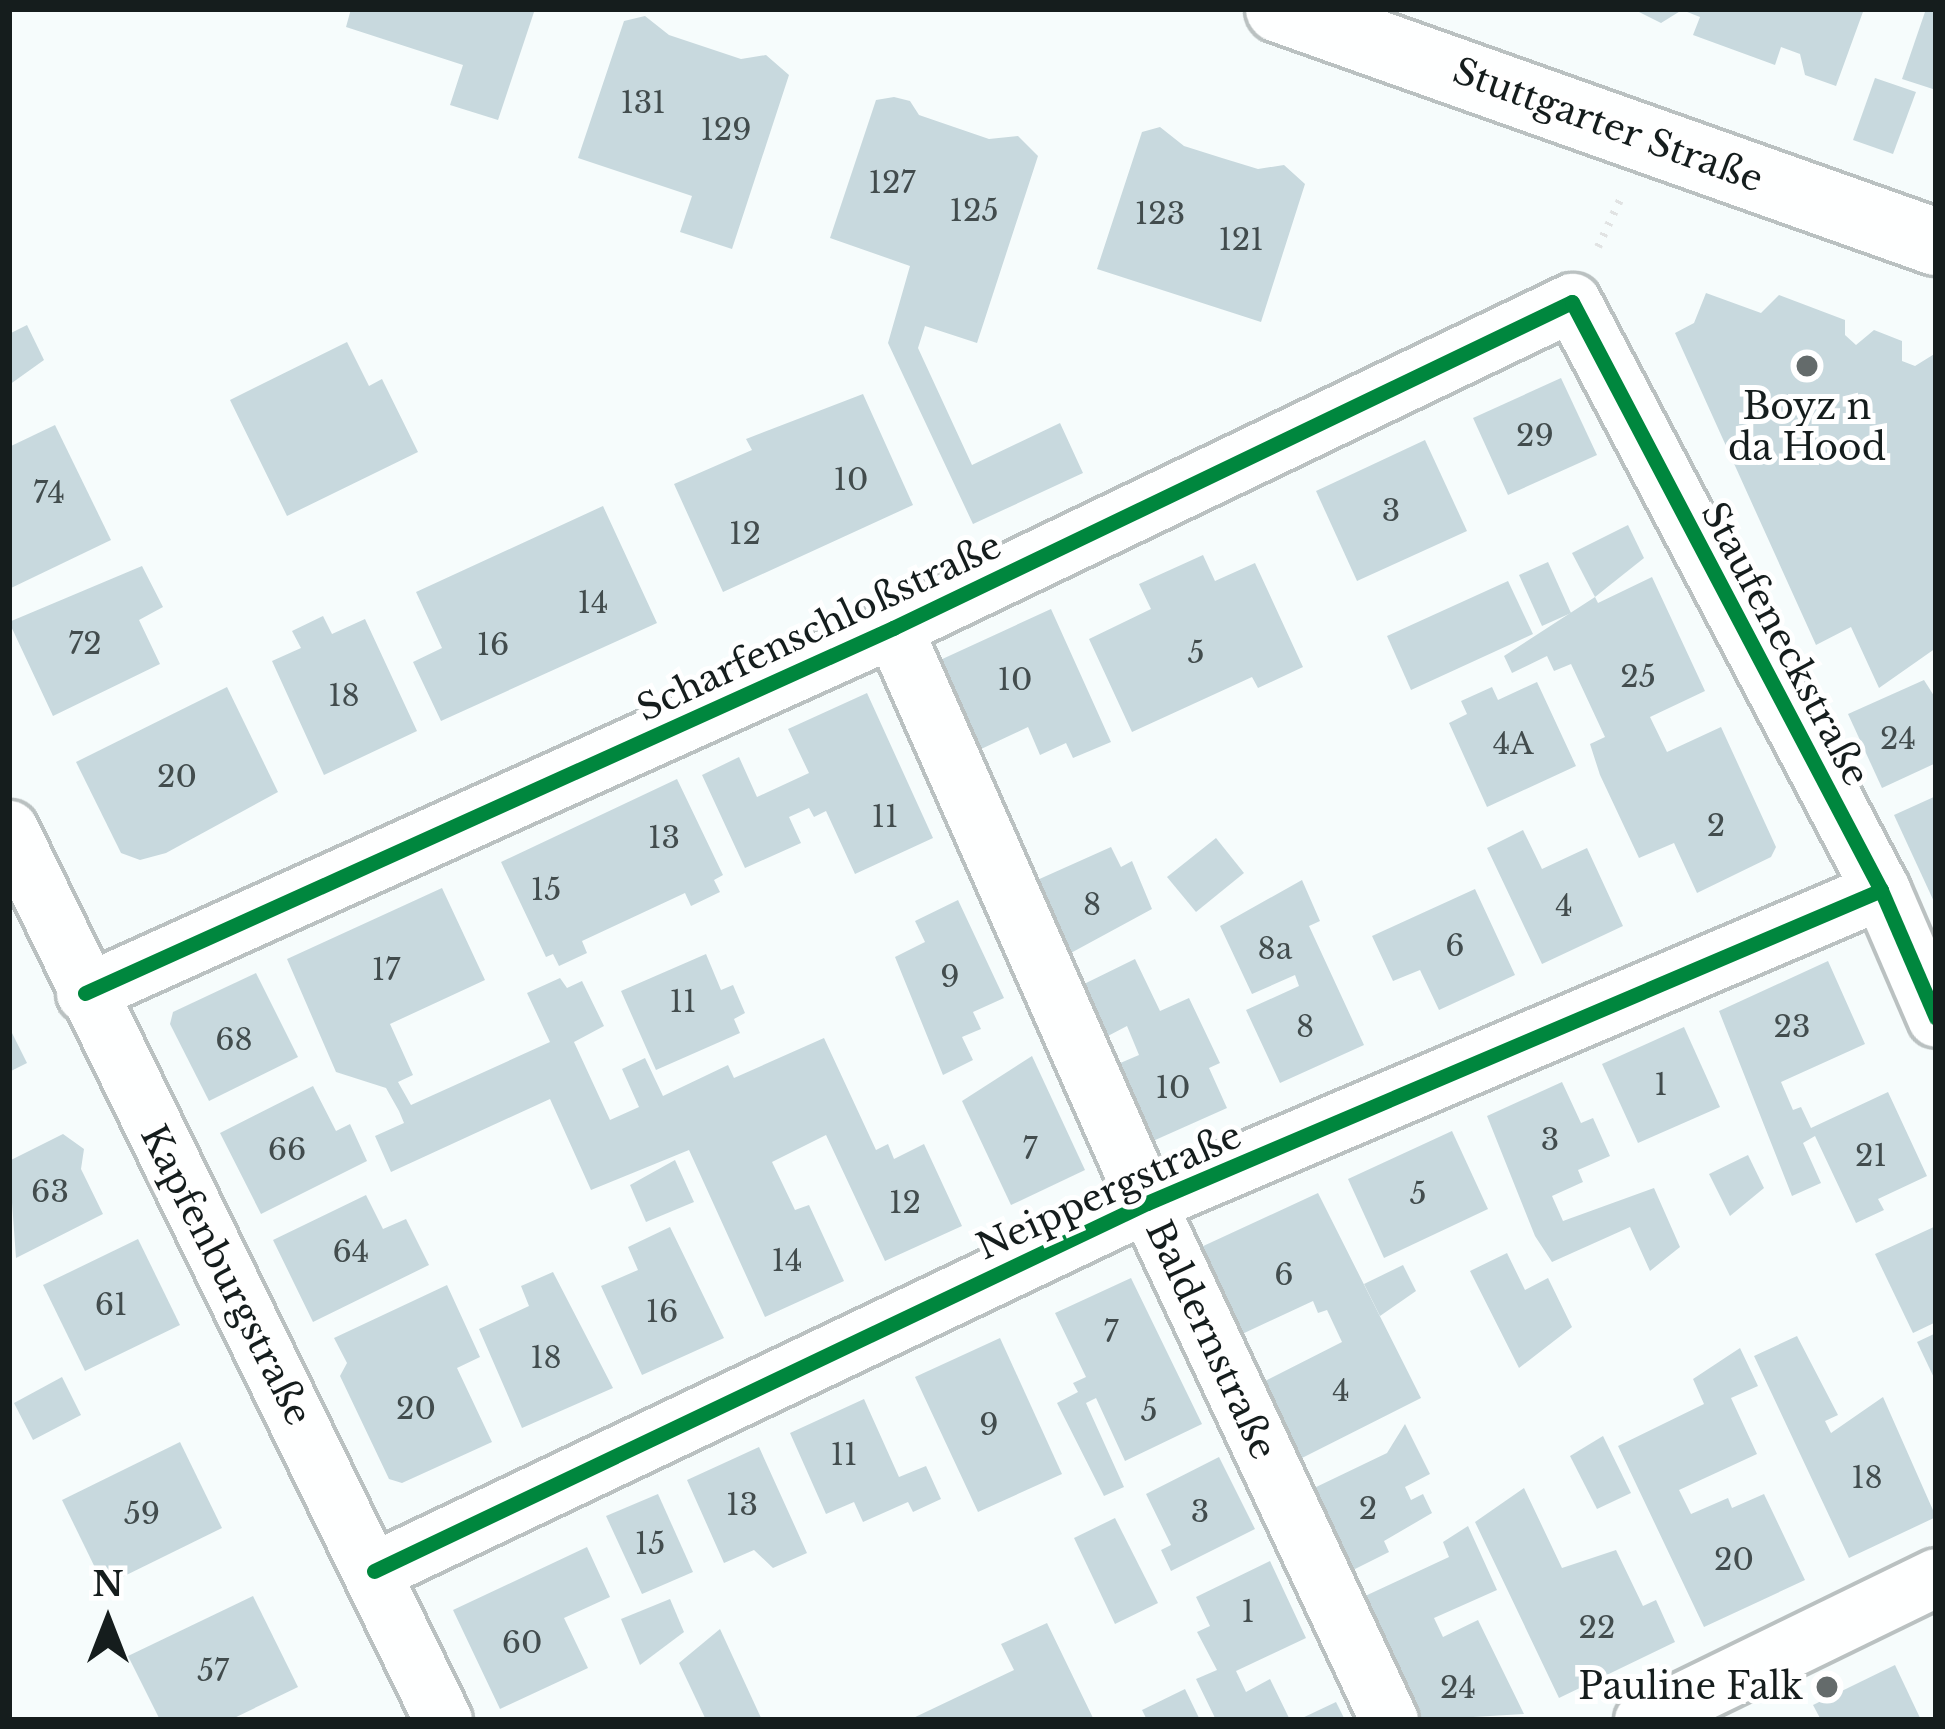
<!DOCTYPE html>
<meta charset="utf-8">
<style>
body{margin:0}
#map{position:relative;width:1945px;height:1729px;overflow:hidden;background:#f6fcfc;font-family:"Libre Baskerville",serif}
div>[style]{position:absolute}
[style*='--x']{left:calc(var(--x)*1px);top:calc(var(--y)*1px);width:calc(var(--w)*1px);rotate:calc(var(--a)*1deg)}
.building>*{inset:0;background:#c8d9de}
.path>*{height:8px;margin-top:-4px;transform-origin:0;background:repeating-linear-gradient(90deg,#e1e3e3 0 3px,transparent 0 12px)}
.roads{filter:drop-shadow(3px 0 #bac1c1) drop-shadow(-3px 0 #bac1c1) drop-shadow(0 3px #bac1c1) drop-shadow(0 -3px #bac1c1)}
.minor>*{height:57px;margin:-28.5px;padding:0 28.5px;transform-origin:28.5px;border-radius:28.5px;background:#feffff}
.secondary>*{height:66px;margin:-33px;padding:0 33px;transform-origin:33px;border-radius:33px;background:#feffff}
.cycleway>*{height:15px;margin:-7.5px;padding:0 7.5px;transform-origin:7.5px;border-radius:7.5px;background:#00873e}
.dots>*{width:33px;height:33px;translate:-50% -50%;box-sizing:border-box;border:6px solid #fff;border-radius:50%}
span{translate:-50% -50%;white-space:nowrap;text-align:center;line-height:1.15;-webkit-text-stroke:10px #fff;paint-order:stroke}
.number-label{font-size:30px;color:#424c4d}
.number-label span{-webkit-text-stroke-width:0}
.street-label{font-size:36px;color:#151d1d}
.poi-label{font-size:36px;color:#151d1d}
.right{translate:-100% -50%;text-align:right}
.frame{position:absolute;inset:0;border:12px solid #151d1d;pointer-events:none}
.north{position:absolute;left:48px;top:1561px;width:120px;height:120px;-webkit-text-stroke:9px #fff;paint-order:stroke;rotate:0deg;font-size:33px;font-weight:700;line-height:48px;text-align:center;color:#151d1d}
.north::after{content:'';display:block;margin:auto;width:42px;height:54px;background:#151d1d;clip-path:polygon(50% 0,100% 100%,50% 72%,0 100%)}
</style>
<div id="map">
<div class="building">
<div style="clip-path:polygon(351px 9px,535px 9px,498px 120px,450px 105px,463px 65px,346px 27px)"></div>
<div style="clip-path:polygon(1633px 9px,1864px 9px,1836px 86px,1805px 75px,1800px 54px,1781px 47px,1775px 65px,1693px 35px,1700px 17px,1682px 10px,1661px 23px)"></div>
<div style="clip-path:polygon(1926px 9px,1936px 9px,1936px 90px,1902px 79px)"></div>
<div style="clip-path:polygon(645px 16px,669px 35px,741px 59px,766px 55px,789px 75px,732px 249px,680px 232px,692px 196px,578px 158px,624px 21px)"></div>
<div style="clip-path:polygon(1875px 78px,1916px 92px,1893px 154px,1853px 140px)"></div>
<div style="clip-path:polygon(894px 97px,910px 101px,919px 115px,989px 139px,1018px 136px,1038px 156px,977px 343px,925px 326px,918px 348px,972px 465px,1060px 423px,1083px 473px,973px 524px,888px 343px,910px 266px,830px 238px,876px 100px)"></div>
<div style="clip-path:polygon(1160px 127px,1184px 146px,1222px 158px,1258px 169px,1284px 165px,1305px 184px,1261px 322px,1097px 269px,1142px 132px)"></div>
<div style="clip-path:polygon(1706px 293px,1761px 313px,1779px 295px,1845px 320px,1845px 335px,1856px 345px,1874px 330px,1902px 341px,1902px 361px,1915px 366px,1936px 353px,1936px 648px,1879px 688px,1851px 627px,1816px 645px,1675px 333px,1694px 323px)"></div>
<div style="clip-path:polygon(27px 325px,44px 360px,9px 385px,9px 334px)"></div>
<div style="clip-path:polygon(347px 342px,369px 386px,382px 379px,418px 452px,287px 516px,230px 400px)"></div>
<div style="clip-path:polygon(1561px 378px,1597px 455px,1508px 495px,1473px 418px)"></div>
<div style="clip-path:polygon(863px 394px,913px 505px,723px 592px,674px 484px,752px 450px,746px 439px)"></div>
<div style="clip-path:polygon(55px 425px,111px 540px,9px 589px,9px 447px)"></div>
<div style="clip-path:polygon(1425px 440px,1467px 531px,1357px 581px,1316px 491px)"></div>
<div style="clip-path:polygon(603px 506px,657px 623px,441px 721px,413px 662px,442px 648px,416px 592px)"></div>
<div style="clip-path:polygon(1628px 525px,1644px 558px,1595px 597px,1572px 553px)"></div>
<div style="clip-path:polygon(1203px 555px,1215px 581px,1255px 563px,1303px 667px,1258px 688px,1252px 677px,1132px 732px,1089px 639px,1151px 609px,1139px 584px)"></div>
<div style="clip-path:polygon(1548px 562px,1571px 613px,1542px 626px,1519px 575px)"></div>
<div style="clip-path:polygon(142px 566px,163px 607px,139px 620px,160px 664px,53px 716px,9px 622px)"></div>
<div style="clip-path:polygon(1652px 577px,1705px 691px,1650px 717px,1667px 752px,1721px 727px,1776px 847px,1771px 857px,1697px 893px,1674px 843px,1639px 858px,1600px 775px,1590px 744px,1605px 737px,1571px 664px,1554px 671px,1547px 656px,1512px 673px,1504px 656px,1595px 597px,1598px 603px)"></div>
<div style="clip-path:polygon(1508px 581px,1533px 634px,1411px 690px,1387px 636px)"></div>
<div style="clip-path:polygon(1051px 609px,1111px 742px,1073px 758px,1066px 743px,1040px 755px,1028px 727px,979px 750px,938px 661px)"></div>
<div style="clip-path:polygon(323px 616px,332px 634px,365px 619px,417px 731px,324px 775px,272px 661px,301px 648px,292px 631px)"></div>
<div style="clip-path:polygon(1924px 680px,1936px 699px,1936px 763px,1882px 788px,1848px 714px)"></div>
<div style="clip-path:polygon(1537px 682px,1576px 766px,1487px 807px,1449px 723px,1467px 714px,1461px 701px,1492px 687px,1498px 700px)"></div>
<div style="clip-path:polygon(227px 687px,278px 792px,166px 853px,140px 860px,121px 853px,76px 762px)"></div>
<div style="clip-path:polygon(867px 693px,933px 838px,855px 874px,826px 811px,814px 817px,809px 808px,789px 817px,801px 843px,745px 868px,702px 775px,739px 757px,757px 797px,809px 773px,788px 729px)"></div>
<div style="clip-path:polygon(677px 779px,723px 875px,714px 880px,720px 892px,691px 906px,685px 893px,582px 941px,587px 953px,559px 966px,553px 954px,546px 957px,501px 862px)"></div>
<div style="clip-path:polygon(1936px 796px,1936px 906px,1894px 815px)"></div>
<div style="clip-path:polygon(1523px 830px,1542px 869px,1587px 848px,1623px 926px,1542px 964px,1487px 848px)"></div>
<div style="clip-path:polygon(1216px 838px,1244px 873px,1196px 912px,1167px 877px)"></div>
<div style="clip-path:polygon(1111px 847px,1121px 867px,1132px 861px,1152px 909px,1069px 954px,1035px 881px)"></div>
<div style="clip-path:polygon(1302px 880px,1320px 921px,1309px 926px,1364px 1045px,1280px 1083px,1246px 1010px,1299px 986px,1295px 975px,1252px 994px,1220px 926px)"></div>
<div style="clip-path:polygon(442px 888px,485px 980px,390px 1024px,413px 1075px,398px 1082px,411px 1105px,550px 1042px,527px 993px,560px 978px,567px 988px,582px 981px,604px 1026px,574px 1042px,610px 1120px,639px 1107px,622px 1069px,645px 1058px,663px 1096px,728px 1065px,734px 1078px,824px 1038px,876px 1150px,888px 1144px,894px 1159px,924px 1144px,962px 1226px,885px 1261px,826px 1135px,772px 1162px,795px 1210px,809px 1205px,844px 1281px,765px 1317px,689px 1150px,591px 1190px,550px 1099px,391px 1172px,375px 1136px,404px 1123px,399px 1111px,386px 1088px,336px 1072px,287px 959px)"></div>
<div style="clip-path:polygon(1475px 889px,1515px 975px,1439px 1010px,1420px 970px,1393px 981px,1372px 936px)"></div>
<div style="clip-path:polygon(958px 900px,1004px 998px,973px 1012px,981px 1029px,962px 1037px,973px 1060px,943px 1075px,895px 957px,925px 942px,915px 921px)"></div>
<div style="clip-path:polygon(706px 954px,721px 990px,733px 985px,745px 1013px,734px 1019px,740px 1033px,656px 1070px,621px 991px)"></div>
<div style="clip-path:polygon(1135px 959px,1160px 1011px,1189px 998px,1220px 1063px,1209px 1068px,1227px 1108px,1153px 1141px,1118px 1064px,1139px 1055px,1127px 1026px,1106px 1037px,1082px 985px)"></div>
<div style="clip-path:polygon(1828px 961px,1865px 1044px,1781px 1082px,1793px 1110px,1801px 1107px,1811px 1128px,1888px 1092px,1927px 1176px,1878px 1199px,1884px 1210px,1856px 1223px,1815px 1136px,1803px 1143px,1821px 1183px,1792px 1196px,1719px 1011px)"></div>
<div style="clip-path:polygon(256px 973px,298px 1057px,209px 1101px,170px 1024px,173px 1012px)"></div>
<div style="clip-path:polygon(9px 1027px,27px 1063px,9px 1072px)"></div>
<div style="clip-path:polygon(1684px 1027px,1720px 1107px,1638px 1143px,1602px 1064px)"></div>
<div style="clip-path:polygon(1032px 1056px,1085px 1170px,1011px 1205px,962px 1101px)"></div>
<div style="clip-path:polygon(1562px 1082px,1581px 1123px,1593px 1118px,1610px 1156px,1578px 1170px,1583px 1182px,1552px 1196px,1563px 1221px,1654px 1188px,1680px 1247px,1650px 1271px,1630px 1227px,1552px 1262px,1535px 1236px,1487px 1116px)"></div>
<div style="clip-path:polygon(313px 1086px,336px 1131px,350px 1124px,367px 1161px,261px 1214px,220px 1133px)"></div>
<div style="clip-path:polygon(1452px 1131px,1488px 1209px,1384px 1258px,1348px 1179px)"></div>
<div style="clip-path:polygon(63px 1134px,84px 1149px,81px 1169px,103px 1214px,16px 1258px,9px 1161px)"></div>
<div style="clip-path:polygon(1748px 1155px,1764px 1188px,1730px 1216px,1709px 1174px)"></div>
<div style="clip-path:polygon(675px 1160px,694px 1202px,646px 1222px,630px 1185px)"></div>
<div style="clip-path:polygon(1318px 1193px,1421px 1398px,1300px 1459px,1261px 1383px,1342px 1342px,1327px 1310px,1318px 1313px,1313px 1301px,1240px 1335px,1199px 1248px)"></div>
<div style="clip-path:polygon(366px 1195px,383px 1229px,406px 1219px,429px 1265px,313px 1322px,273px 1240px)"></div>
<div style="clip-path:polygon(1936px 1226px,1936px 1322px,1913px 1333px,1875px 1254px)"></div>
<div style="clip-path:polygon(670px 1227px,724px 1338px,642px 1375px,601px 1286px,638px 1270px,628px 1247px)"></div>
<div style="clip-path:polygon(138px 1239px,180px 1325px,85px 1371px,43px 1285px)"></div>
<div style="clip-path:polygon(1507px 1253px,1525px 1290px,1548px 1278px,1572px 1327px,1519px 1368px,1470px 1271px)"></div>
<div style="clip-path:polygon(1403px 1265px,1416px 1291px,1380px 1316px,1364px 1284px)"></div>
<div style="clip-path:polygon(553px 1272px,613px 1388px,522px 1428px,479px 1329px,529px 1306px,521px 1286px)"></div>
<div style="clip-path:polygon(1131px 1278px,1202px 1424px,1125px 1461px,1096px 1398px,1086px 1403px,1124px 1487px,1104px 1496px,1057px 1403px,1078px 1392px,1073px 1383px,1086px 1377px,1055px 1313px)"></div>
<div style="clip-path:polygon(447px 1285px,480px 1357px,457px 1368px,492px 1442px,402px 1483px,389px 1479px,340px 1376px,347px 1363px,334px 1338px)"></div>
<div style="clip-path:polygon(1936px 1333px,1936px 1382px,1917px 1342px)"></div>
<div style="clip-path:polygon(1797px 1336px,1838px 1415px,1825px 1421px,1831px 1433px,1883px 1397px,1936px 1517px,1849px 1558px,1754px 1356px)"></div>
<div style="clip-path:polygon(1000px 1338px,1062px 1474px,978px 1512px,915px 1377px)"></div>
<div style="clip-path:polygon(1740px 1348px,1758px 1386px,1731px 1398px,1757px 1454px,1679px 1490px,1691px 1514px,1728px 1498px,1732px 1508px,1764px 1494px,1805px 1580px,1704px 1627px,1618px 1446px,1704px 1404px,1693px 1379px)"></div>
<div style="clip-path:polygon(62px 1377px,81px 1415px,33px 1440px,14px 1403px)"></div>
<div style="clip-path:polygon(864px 1399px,899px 1477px,926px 1466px,941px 1499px,913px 1512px,908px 1502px,863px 1522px,854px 1502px,826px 1514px,790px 1433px)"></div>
<div style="clip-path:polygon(1405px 1424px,1430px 1474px,1405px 1487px,1411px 1500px,1423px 1494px,1432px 1513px,1384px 1541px,1389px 1552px,1351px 1571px,1312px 1489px,1387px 1453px)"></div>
<div style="clip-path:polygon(1603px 1436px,1631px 1493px,1597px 1509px,1570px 1456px)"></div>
<div style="clip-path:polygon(180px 1442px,222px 1528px,104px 1586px,62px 1500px)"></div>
<div style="clip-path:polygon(759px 1447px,807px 1553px,773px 1568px,754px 1550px,724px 1563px,687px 1480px)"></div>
<div style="clip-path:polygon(1219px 1457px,1255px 1529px,1171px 1571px,1161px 1550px,1171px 1545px,1146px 1494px)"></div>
<div style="clip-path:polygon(1524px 1488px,1562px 1568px,1616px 1550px,1643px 1606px,1656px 1600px,1675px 1642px,1559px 1698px,1475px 1522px)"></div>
<div style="clip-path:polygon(658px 1494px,693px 1572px,642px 1594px,606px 1516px)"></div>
<div style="clip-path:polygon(1115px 1518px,1158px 1603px,1115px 1624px,1074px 1538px)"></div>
<div style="clip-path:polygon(1468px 1526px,1497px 1590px,1434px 1618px,1443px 1637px,1478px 1620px,1524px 1714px,1422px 1720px,1363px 1597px,1449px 1557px,1443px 1542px)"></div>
<div style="clip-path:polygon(587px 1547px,610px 1597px,564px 1618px,588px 1668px,500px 1709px,453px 1610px)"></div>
<div style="clip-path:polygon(1270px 1561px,1306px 1638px,1236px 1671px,1246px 1692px,1270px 1679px,1290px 1720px,1216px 1720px,1196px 1679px,1217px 1670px,1197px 1632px,1210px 1626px,1196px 1597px)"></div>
<div style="clip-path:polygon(253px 1596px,298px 1687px,230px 1720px,160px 1720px,128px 1656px)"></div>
<div style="clip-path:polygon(670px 1599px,684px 1632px,640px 1665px,621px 1619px)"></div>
<div style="clip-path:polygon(1047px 1623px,1094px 1720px,909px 1720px,1014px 1670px,1001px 1644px)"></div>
<div style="clip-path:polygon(720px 1629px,762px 1720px,706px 1720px,679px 1663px)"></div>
<div style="clip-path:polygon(1895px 1665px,1921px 1720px,1821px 1720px,1813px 1705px)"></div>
<div style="clip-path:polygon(1185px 1689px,1200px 1720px,1147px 1720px,1142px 1710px)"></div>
<div style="clip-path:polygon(1336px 1702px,1345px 1720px,1298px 1720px)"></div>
</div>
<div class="path">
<div style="--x:1598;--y:247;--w:52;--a:-64.9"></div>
</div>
<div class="roads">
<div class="minor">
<div style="--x:893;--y:628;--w:629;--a:66.17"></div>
<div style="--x:1147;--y:1203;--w:571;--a:64.92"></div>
<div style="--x:9;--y:829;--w:991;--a:64.03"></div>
<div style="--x:85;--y:993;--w:887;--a:-24.31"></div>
<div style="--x:893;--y:628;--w:753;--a:-25.65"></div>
<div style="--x:1572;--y:302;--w:664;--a:62.28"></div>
<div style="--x:1881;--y:890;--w:139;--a:66.7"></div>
<div style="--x:374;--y:1571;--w:856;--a:-25.46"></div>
<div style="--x:1147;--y:1203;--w:798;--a:-23.09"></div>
<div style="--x:1643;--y:1720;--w:326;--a:-26"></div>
</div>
<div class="secondary">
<div style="--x:1279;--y:9;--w:697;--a:19.53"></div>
</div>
</div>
<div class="cycleway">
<div style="--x:85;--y:993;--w:887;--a:-24.31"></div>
<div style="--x:893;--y:628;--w:753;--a:-25.65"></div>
<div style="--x:1572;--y:302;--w:664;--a:62.28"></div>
<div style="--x:1881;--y:890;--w:139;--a:66.7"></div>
<div style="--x:374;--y:1571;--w:856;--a:-25.46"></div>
<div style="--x:1147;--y:1203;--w:798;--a:-23.09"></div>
</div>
<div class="dots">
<div style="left:1807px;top:366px;background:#646b6b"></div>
<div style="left:1827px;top:1687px;background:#646b6b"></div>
</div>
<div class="number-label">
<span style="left:643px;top:103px">131</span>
<span style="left:726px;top:130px">129</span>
<span style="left:892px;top:183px">127</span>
<span style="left:974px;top:211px">125</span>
<span style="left:1160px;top:214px">123</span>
<span style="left:1241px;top:240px">121</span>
<span style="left:1535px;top:436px">29</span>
<span style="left:851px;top:480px">10</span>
<span style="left:49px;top:493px">74</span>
<span style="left:1391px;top:511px">3</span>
<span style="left:745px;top:534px">12</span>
<span style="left:593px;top:603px">14</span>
<span style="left:85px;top:644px">72</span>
<span style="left:493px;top:645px">16</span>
<span style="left:1196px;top:653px">5</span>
<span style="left:1638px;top:677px">25</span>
<span style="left:1015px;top:680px">10</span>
<span style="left:344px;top:696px">18</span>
<span style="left:1898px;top:739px">24</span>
<span style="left:1513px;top:744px">4A</span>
<span style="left:177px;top:777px">20</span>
<span style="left:885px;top:817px">11</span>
<span style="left:1716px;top:826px">2</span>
<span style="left:664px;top:838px">13</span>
<span style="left:546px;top:890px">15</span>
<span style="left:1092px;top:905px">8</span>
<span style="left:1564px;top:906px">4</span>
<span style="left:1455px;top:946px">6</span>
<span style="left:1275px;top:949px">8a</span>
<span style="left:386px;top:970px">17</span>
<span style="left:950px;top:977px">9</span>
<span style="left:683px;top:1002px">11</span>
<span style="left:1305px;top:1027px">8</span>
<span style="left:1792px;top:1027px">23</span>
<span style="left:234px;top:1040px">68</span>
<span style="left:1661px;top:1085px">1</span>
<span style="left:1173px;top:1088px">10</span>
<span style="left:1550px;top:1140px">3</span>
<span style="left:1030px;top:1149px">7</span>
<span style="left:287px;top:1150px">66</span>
<span style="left:1871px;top:1156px">21</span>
<span style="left:50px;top:1192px">63</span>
<span style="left:1418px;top:1194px">5</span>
<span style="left:905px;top:1203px">12</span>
<span style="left:351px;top:1252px">64</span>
<span style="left:787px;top:1261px">14</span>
<span style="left:1284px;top:1275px">6</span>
<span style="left:111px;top:1305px">61</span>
<span style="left:662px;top:1312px">16</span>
<span style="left:1111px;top:1332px">7</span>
<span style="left:546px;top:1358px">18</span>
<span style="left:1341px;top:1391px">4</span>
<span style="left:416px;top:1409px">20</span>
<span style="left:1149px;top:1411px">5</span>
<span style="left:989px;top:1425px">9</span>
<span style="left:844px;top:1455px">11</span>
<span style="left:1867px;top:1478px">18</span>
<span style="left:742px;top:1505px">13</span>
<span style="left:1368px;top:1509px">2</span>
<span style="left:1200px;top:1512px">3</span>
<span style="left:142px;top:1514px">59</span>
<span style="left:650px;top:1544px">15</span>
<span style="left:1734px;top:1560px">20</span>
<span style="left:1248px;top:1612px">1</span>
<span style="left:1597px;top:1628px">22</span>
<span style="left:522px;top:1643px">60</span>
<span style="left:213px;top:1671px">57</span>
<span style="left:1458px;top:1688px">24</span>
</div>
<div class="street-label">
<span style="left:1608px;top:125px;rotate:20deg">Stuttgarter Straße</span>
<span style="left:819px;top:627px;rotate:-25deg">Scharfenschloßstraße</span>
<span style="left:1785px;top:644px;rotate:62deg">Staufeneckstraße</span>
<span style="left:1109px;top:1191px;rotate:-24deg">Neippergstraße</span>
<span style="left:226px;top:1275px;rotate:63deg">Kapfenburgstraße</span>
<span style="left:1211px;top:1340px;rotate:65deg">Baldernstraße</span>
</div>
<div class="poi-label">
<span style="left:1807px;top:427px">Boyz n<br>da Hood</span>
<span class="right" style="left:1803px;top:1687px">Pauline Falk</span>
</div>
<div class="frame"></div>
<div class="north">N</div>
</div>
